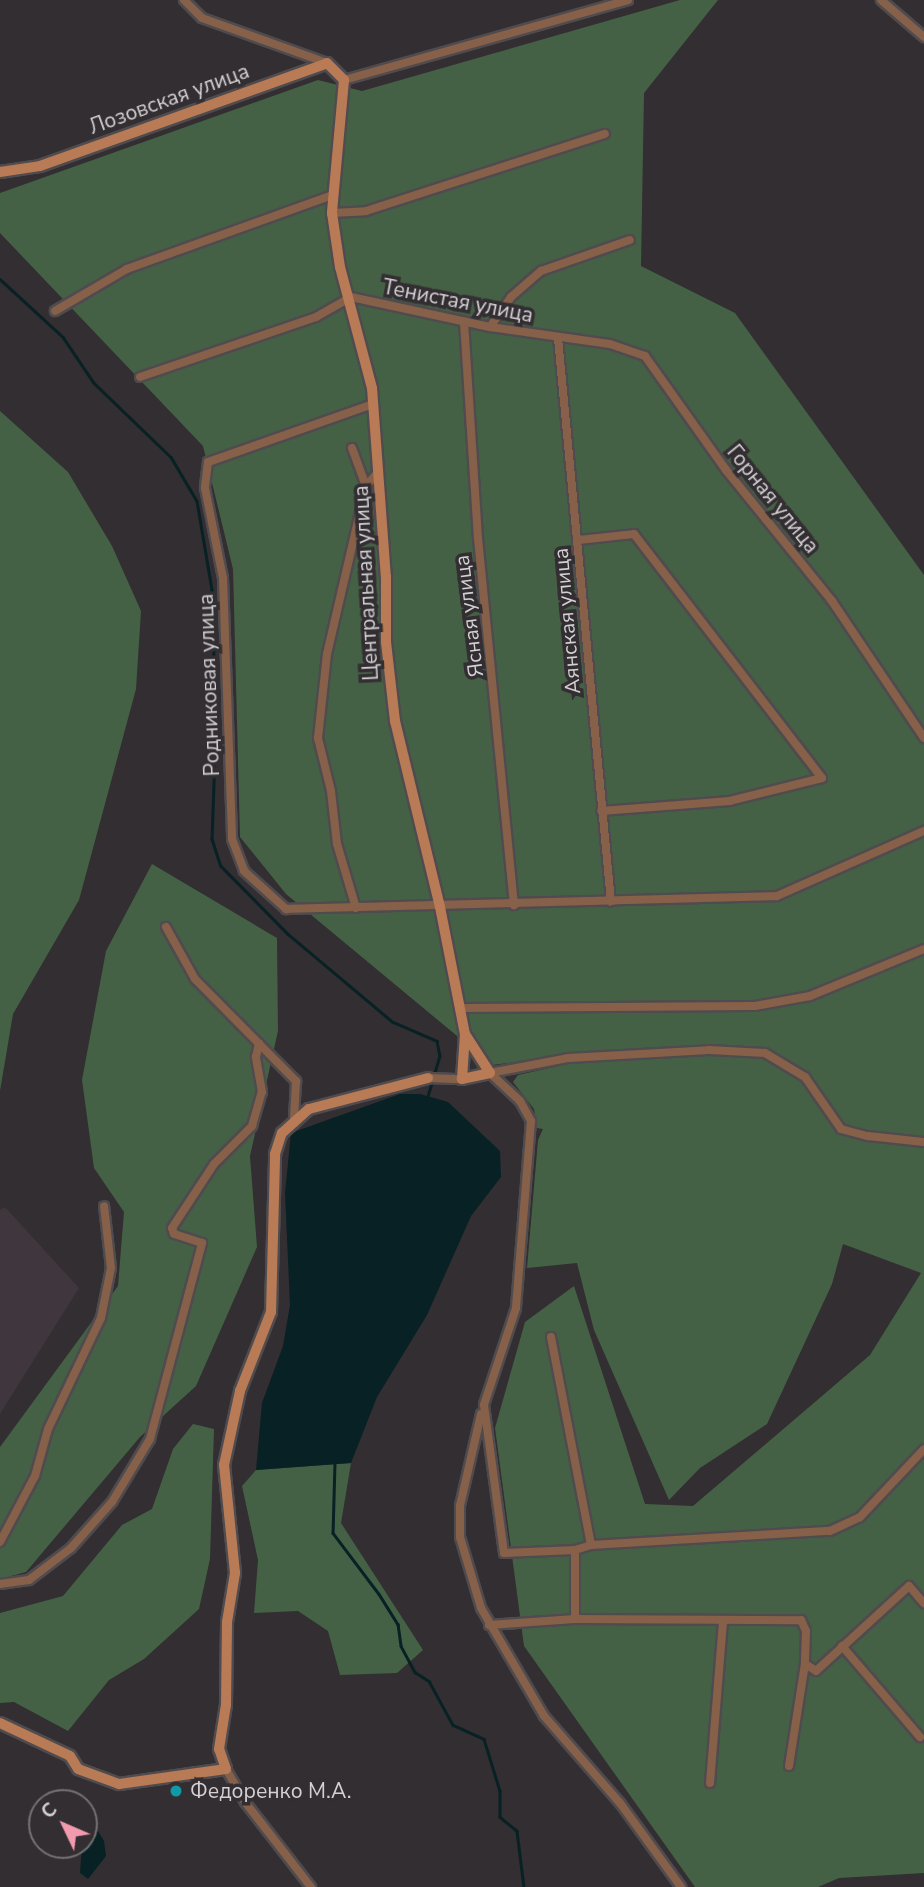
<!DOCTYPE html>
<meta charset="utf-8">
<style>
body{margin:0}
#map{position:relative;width:924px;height:1887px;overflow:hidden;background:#322e31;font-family:"Nunito Sans",sans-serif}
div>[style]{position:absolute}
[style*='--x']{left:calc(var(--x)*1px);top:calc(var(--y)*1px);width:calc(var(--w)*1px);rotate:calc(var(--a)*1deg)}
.built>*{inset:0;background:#3f363e}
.green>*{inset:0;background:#456145}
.water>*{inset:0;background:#082124}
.stream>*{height:2.5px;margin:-1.25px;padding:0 1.25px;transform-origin:1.25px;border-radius:1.25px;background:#082124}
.roads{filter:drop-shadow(2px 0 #4f4b4e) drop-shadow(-2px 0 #4f4b4e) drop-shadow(0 2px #4f4b4e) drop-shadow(0 -2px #4f4b4e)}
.street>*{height:8px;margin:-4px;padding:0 4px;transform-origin:4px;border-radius:4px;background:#876049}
.secondary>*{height:10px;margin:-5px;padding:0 5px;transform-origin:5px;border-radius:5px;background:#b87b55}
.dots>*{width:19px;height:19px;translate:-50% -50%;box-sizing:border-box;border:4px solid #322e31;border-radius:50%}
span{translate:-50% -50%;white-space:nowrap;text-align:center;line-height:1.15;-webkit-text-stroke:7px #322e31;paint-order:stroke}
.street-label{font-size:21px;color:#d4d1d4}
.poi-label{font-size:21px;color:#d4d1d4}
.left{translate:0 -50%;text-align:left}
.north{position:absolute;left:28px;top:1789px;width:70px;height:70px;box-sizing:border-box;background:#322e31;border:2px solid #736f72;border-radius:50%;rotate:314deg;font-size:19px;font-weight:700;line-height:28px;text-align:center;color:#d4d1d4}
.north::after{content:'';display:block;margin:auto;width:24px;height:32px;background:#f29aae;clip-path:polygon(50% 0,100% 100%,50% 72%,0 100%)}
</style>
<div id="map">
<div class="built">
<div style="clip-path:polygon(5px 1207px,79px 1288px,0 1414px,0 1210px)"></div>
</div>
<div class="green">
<div style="clip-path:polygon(680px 0,718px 0,644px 93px,641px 266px,735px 313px,924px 575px,924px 1873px,839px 1878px,818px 1887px,695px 1887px,524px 1646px,495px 1428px,525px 1322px,574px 1286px,645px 1504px,693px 1506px,870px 1355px,921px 1273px,843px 1244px,832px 1284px,767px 1424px,700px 1468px,669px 1500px,594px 1330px,577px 1263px,527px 1268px,538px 1140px,543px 1129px,537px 1128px,534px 1109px,513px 1082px,518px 1075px,585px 1060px,586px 1053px,492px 1065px,286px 894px,240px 837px,233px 569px,203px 446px,0 233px,0 193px,318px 80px,362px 91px)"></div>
<div style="clip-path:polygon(0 411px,68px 472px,112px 546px,141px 611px,136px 689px,79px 900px,13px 1014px,0 1091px)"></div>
<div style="clip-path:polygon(152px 864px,277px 938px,278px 1031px,250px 1156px,257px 1247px,196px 1386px,140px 1437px,26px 1572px,0 1579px,0 1447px,118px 1286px,124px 1212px,94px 1168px,82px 1080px,106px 951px)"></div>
<div style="clip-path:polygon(193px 1424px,214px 1429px,210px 1559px,199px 1609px,144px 1659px,109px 1680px,68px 1731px,14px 1702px,0 1703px,0 1613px,63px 1596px,122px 1525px,152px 1509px,173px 1449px)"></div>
<div style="clip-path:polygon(351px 1463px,341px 1523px,423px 1650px,397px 1673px,340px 1675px,328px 1631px,298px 1611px,254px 1613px,258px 1560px,242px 1486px,256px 1470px)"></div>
</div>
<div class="water">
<div style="clip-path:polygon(400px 1094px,420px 1094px,448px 1102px,500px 1151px,501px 1177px,471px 1216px,427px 1315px,377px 1397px,351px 1463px,256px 1470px,262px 1403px,283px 1346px,290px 1305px,285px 1193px,291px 1133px)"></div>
<div style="clip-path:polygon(93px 1823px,104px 1841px,106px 1856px,88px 1879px,80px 1873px,82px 1845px,84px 1826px)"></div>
</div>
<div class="stream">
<div style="--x:0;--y:279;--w:86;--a:42.6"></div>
<div style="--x:63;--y:337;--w:55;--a:56"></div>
<div style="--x:94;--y:383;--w:107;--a:43.9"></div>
<div style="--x:171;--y:457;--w:51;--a:59.4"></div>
<div style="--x:197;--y:501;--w:90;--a:80.4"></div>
<div style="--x:212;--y:590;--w:136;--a:88.3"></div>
<div style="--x:216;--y:726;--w:113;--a:92"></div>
<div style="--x:212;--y:839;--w:28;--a:72"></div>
<div style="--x:221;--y:866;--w:95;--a:45.4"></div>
<div style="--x:288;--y:934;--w:137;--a:40"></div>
<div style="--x:393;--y:1022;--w:48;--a:23.4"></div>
<div style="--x:437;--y:1041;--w:15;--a:79"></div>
<div style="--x:440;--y:1056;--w:46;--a:106.5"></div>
<div style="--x:335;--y:1463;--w:70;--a:91.6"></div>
<div style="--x:333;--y:1533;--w:76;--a:53"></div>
<div style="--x:379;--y:1594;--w:36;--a:58"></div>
<div style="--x:398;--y:1624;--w:22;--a:82"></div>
<div style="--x:401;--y:1646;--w:30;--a:62"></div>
<div style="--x:415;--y:1672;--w:17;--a:33"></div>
<div style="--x:429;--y:1681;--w:50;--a:61.4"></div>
<div style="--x:453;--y:1725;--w:34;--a:24"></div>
<div style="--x:484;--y:1739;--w:54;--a:72.9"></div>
<div style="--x:500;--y:1791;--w:26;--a:90"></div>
<div style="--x:500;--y:1817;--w:22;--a:39"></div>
<div style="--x:517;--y:1831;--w:56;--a:82.9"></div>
</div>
<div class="roads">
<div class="street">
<div style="--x:184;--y:0;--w:25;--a:45"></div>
<div style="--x:202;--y:18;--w:133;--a:19.8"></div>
<div style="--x:881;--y:0;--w:57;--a:40.7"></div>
<div style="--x:344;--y:80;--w:295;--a:-15.7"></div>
<div style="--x:332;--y:213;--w:34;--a:-3"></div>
<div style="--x:366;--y:211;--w:251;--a:-17.9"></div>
<div style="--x:55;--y:311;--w:83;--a:-30.3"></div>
<div style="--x:127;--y:269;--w:219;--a:-19.8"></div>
<div style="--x:464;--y:322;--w:216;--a:86.3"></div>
<div style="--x:478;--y:538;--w:369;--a:84.4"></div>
<div style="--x:490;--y:327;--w:37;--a:-55"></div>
<div style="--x:511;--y:297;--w:40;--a:-41"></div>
<div style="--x:541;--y:271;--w:94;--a:-19.2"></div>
<div style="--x:558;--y:338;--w:566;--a:84.63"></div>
<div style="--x:140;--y:377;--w:186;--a:-18.8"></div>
<div style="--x:316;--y:317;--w:40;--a:-29.7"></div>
<div style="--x:351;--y:297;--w:142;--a:12.2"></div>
<div style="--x:490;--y:327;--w:121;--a:8.1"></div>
<div style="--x:610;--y:344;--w:37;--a:19"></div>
<div style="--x:645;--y:356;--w:140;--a:54.6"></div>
<div style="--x:726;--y:470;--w:169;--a:51"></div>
<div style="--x:832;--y:601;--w:165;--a:56.1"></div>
<div style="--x:373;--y:404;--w:175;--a:160.6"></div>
<div style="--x:208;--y:462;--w:26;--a:97"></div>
<div style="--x:205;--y:488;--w:92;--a:78.7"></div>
<div style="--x:223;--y:578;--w:261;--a:88"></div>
<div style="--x:232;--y:839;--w:34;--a:69"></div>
<div style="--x:244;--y:871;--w:57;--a:42.1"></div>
<div style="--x:286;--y:909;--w:491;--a:-1.5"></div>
<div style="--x:777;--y:896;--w:161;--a:-23.9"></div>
<div style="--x:352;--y:448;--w:40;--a:69.8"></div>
<div style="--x:578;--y:540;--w:56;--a:-6.1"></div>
<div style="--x:634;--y:534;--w:308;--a:52.4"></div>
<div style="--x:822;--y:778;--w:95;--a:166"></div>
<div style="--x:730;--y:801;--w:129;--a:175.6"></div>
<div style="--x:356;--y:908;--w:67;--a:-106.5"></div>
<div style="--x:337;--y:844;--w:53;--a:-96.5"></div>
<div style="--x:331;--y:791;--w:55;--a:-103.8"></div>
<div style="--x:318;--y:738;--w:84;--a:-83.9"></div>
<div style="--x:327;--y:654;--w:172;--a:-76.9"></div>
<div style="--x:366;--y:486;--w:18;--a:-49"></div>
<div style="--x:166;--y:927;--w:60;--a:60.9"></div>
<div style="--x:195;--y:979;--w:144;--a:45.3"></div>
<div style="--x:296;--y:1081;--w:37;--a:93"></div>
<div style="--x:461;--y:1008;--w:294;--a:-0.4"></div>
<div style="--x:755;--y:1006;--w:56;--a:-10.3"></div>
<div style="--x:810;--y:996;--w:123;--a:-22.4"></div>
<div style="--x:490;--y:1073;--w:41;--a:43"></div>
<div style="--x:520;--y:1101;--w:23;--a:61"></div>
<div style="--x:531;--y:1121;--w:188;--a:94.6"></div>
<div style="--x:516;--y:1308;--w:102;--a:108.3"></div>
<div style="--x:484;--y:1405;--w:149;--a:82.3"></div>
<div style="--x:504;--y:1553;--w:71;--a:-2.4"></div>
<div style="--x:575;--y:1550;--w:69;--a:90"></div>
<div style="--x:575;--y:1619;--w:226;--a:0.3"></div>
<div style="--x:801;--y:1620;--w:12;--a:66"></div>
<div style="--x:806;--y:1631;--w:33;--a:92"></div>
<div style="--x:805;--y:1664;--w:13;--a:32"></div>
<div style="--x:816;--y:1671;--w:126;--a:-42.4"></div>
<div style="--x:909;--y:1586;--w:23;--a:49"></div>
<div style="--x:490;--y:1073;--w:79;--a:-10.9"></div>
<div style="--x:568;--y:1058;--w:141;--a:-3.2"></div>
<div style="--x:709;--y:1050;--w:56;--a:3.1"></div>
<div style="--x:765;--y:1053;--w:47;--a:31"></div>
<div style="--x:805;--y:1077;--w:63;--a:55.3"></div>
<div style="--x:841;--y:1129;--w:28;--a:15"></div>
<div style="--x:868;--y:1136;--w:56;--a:6.1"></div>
<div style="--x:428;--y:1078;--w:34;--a:2"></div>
<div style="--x:551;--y:1337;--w:212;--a:79.1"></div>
<div style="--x:481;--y:1414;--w:94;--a:102.9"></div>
<div style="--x:460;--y:1506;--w:31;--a:90"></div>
<div style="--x:460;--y:1537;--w:74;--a:73.5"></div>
<div style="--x:481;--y:1608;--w:125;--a:59.7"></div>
<div style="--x:544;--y:1716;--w:116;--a:48.9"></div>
<div style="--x:620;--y:1803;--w:104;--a:54"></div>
<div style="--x:0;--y:1542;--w:75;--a:-62.1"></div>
<div style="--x:35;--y:1476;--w:49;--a:-74.5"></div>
<div style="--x:48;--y:1429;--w:123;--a:-64.5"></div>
<div style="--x:101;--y:1318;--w:51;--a:-78.7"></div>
<div style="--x:111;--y:1268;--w:62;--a:-96.4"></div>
<div style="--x:575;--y:1550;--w:17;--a:-17"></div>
<div style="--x:591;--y:1545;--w:239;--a:-3.4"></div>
<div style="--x:830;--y:1531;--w:33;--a:-25"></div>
<div style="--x:860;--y:1517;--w:93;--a:-46.7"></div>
<div style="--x:0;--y:1584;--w:29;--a:-8"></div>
<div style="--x:29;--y:1580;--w:53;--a:-37.3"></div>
<div style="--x:71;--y:1548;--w:62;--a:-48.3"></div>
<div style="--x:112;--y:1502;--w:74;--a:-58.9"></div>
<div style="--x:150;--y:1439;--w:203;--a:-75.1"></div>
<div style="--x:202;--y:1243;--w:29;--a:-162"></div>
<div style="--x:174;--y:1234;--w:6;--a:-108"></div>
<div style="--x:172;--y:1228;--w:77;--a:-56.7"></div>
<div style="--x:214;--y:1164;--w:54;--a:-45"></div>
<div style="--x:252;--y:1126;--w:35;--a:-74"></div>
<div style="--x:262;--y:1092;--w:36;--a:-100"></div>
<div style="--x:256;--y:1057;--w:14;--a:-78"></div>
<div style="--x:489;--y:1625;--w:86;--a:-4"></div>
<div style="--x:842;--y:1646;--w:120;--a:49.4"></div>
<div style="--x:789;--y:1766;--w:103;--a:-81.1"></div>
<div style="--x:226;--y:1769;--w:38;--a:60"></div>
<div style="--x:245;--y:1802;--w:108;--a:52.2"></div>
<div style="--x:710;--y:1783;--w:162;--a:-85.4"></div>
</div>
<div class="secondary">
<div style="--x:0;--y:172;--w:40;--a:-8.5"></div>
<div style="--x:40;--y:166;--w:305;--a:-19.7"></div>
<div style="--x:327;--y:63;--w:24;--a:45"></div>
<div style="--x:344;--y:80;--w:134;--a:95.2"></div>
<div style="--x:332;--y:213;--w:55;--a:81.6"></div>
<div style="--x:340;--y:267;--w:125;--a:75.2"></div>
<div style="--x:372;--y:388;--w:190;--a:85.8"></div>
<div style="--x:386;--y:577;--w:65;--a:90"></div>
<div style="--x:386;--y:642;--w:80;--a:83.5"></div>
<div style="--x:395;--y:721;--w:191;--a:76.4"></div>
<div style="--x:440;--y:907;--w:129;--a:78.9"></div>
<div style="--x:465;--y:1034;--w:46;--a:57.3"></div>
<div style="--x:490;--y:1073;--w:29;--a:168"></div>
<div style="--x:462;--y:1079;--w:45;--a:-86.2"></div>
<div style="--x:0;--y:1723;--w:77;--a:25.2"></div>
<div style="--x:70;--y:1756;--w:15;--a:58"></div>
<div style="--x:78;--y:1769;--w:44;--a:20.1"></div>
<div style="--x:119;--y:1784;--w:108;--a:-8"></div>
<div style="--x:226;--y:1769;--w:21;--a:-109"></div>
<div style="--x:219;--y:1749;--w:45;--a:-81"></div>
<div style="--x:226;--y:1705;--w:83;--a:-89.3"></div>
<div style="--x:227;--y:1622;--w:50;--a:-80.7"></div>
<div style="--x:235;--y:1573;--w:109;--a:-95.8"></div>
<div style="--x:224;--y:1465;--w:76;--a:-77.8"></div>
<div style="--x:240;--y:1391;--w:85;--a:-68.6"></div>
<div style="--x:271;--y:1312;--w:158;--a:-88.5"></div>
<div style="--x:275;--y:1154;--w:22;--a:-72"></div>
<div style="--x:282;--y:1133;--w:36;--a:-42"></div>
<div style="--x:309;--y:1109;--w:123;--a:-14.6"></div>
</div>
</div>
<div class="dots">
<div style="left:176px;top:1791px;background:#0f9aa8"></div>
</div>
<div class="street-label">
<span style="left:169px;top:99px;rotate:-20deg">Лозовская улица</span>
<span style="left:458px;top:301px;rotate:11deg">Тенистая улица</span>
<span style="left:773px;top:499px;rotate:51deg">Горная улица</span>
<span style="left:366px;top:583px;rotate:-93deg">Центральная улица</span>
<span style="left:469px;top:616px;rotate:-97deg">Ясная улица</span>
<span style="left:567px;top:621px;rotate:-95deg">Аянская улица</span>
<span style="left:209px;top:685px;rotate:-92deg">Родниковая улица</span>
</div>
<div class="poi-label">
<span class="left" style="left:190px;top:1791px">Федоренко М.А.</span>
</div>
<div class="north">С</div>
</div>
